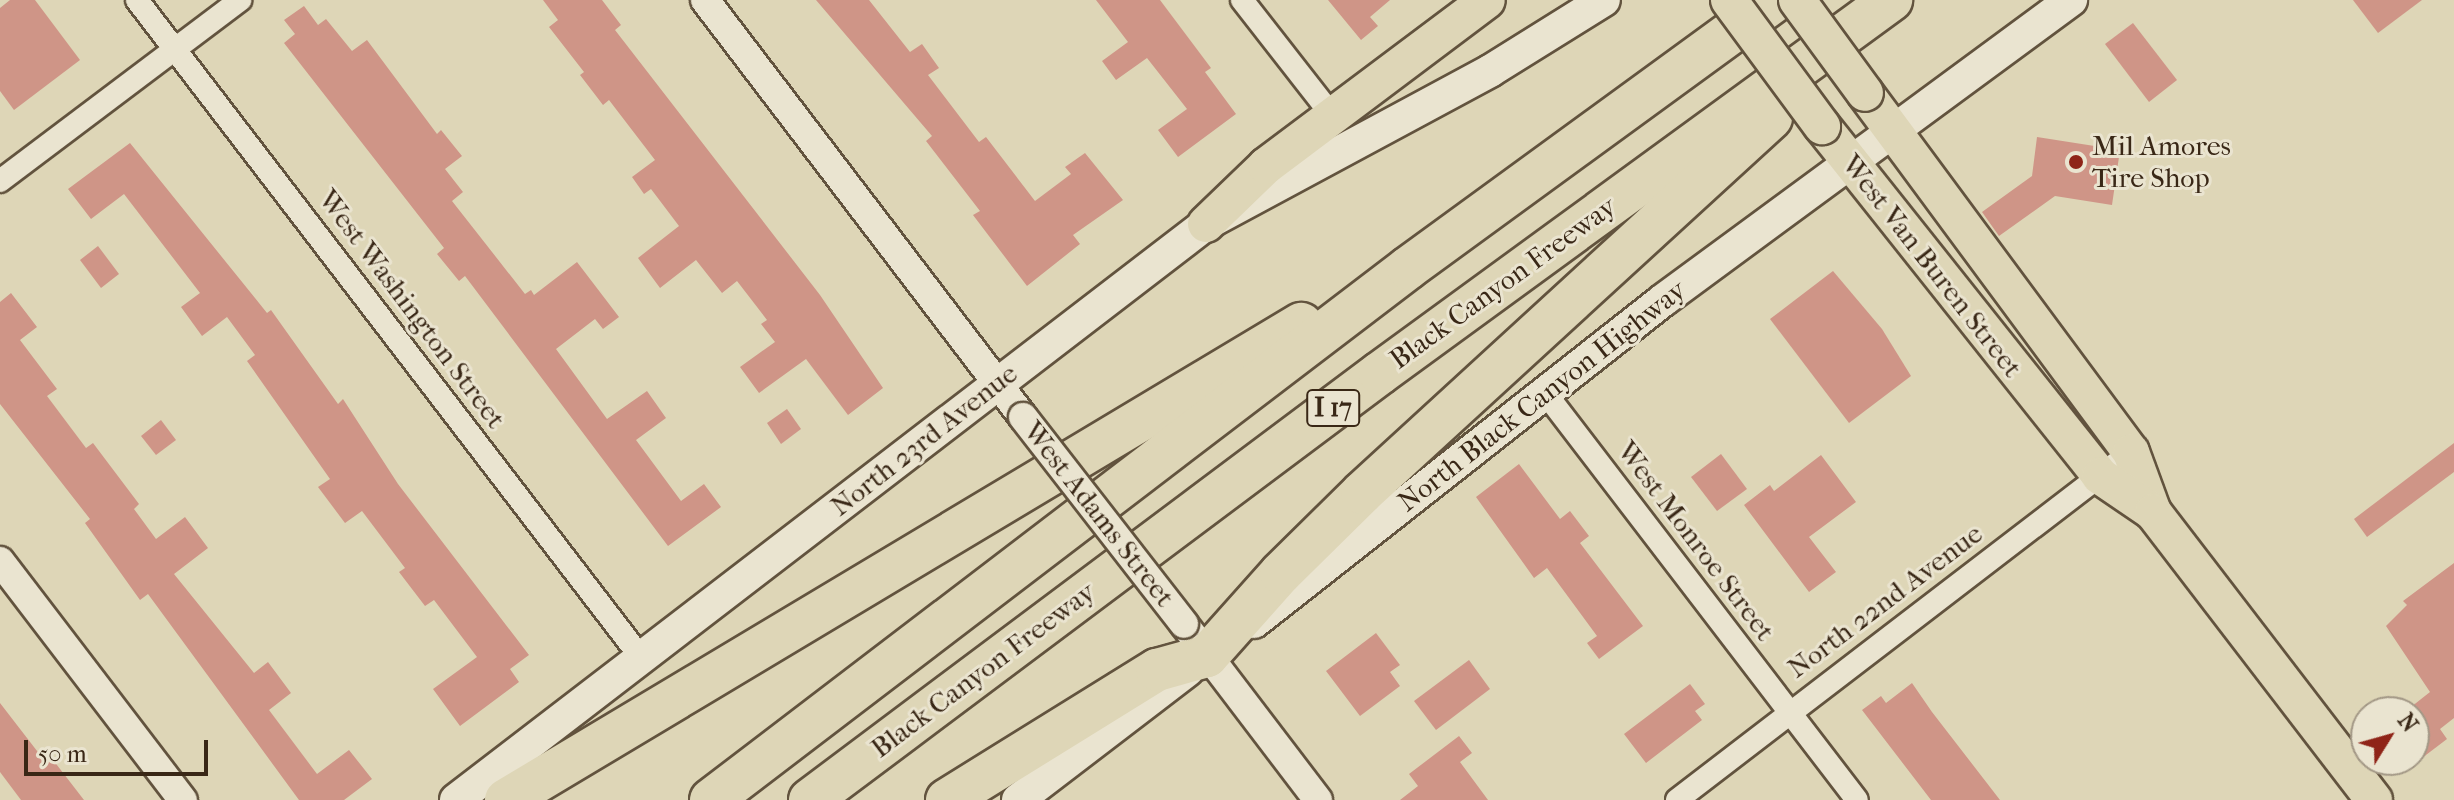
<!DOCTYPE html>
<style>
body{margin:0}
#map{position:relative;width:2454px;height:800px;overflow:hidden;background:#ded6b7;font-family:"IM FELL French Canon",serif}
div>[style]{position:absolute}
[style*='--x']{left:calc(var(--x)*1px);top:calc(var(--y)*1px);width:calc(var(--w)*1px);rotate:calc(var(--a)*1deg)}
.building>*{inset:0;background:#cf9587}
.roads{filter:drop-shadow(2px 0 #62533e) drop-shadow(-2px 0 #62533e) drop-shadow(0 2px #62533e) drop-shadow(0 -2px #62533e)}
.minor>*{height:22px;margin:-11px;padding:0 11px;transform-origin:11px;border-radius:11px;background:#eae4d0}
.tertiary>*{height:28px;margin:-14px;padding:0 14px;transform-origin:14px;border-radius:14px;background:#eae4d0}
.secondary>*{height:32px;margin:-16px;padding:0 16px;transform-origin:16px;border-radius:16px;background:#eae4d0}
.primary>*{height:36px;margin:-18px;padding:0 18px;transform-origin:18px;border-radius:18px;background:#ded6b7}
.motorway>*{height:42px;margin:-21px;padding:0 21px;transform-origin:21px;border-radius:21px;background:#ded6b7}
.bridges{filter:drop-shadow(2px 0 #62533e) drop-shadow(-2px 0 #62533e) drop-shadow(0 2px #62533e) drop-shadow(0 -2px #62533e)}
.tertiary-bridge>*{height:28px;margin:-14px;padding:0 14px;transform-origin:14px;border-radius:14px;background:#eae4d0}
.primary-bridge>*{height:36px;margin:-18px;padding:0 18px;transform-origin:18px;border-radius:18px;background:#ded6b7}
.dots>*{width:22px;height:22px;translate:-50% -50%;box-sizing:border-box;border:4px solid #eae4d0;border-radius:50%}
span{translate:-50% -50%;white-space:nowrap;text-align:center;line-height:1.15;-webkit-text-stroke:6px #eae4d0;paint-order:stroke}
.shield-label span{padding:2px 6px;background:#eae4d0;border:2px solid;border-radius:6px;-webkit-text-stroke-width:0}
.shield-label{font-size:26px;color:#392716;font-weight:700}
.poi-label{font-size:28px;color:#392716}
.left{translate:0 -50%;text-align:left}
.street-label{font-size:28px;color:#392716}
.north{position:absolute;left:2350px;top:696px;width:80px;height:80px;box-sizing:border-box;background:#eae4d0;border:2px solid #a39886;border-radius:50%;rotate:53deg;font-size:22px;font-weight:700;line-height:32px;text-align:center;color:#392716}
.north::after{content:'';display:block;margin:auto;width:28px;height:36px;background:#8f2418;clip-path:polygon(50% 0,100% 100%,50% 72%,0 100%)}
.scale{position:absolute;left:24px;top:740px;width:184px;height:36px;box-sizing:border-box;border:4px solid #392716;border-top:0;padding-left:10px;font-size:24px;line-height:28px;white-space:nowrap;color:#392716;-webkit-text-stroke:6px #eae4d0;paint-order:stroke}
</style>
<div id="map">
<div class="building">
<div style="clip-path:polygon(10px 0,35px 0,80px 60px,14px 110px,0 91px,0 8px)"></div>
<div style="clip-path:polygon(543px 0,602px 0,621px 25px,615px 30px,820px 295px,883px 388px,848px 415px,806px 359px,759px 393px,740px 367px,775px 342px,761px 324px,767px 320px,737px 281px,722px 293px,696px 260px,660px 288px,638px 258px,679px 226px,651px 189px,644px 194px,632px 177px,655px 160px,609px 100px,603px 105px,580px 75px,584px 72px,549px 27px,558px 20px)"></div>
<div style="clip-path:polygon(816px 0,869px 0,910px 52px,922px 44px,939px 68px,928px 75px,979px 142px,986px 137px,1035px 201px,1071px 174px,1065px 167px,1085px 153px,1123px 200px,1073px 235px,1080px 244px,1027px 286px,973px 215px,980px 211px,926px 141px,932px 136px)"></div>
<div style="clip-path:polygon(1096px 0,1160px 0,1211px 68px,1205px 72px,1236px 114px,1178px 157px,1158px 130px,1187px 109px,1147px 58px,1116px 80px,1102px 61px,1128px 42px)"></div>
<div style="clip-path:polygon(1328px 0,1390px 0,1370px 17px,1378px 26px,1361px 40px)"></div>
<div style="clip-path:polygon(2353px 0,2422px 0,2378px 33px)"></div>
<div style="clip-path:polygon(304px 6px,318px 25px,326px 19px,352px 51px,367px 40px,437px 134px,441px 130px,462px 156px,445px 169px,463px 192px,452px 201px,525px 294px,531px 290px,534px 295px,577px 262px,619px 317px,603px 329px,595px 319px,556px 349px,607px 419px,647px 391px,666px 418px,636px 440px,681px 501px,704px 484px,721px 507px,668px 546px,465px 276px,459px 281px,437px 254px,444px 248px,284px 43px,295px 34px,284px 20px)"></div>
<div style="clip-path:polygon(2133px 23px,2177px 80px,2149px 102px,2105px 44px)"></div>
<div style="clip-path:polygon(2037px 137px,2120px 150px,2112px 205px,2055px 196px,1999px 236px,1982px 212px,2032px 176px)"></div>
<div style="clip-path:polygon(130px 143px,267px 313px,271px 310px,338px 404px,343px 399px,398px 484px,529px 655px,510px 669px,519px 682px,460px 726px,433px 689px,477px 657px,434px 600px,425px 606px,399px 572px,405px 568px,362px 511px,345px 523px,318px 487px,330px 479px,247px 361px,255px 355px,227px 317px,202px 336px,181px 307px,200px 293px,124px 194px,91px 219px,68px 189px)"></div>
<div style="clip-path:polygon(98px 246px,119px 274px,101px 288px,80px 260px)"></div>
<div style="clip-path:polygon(1833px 271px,1882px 329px,1911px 376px,1849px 423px,1770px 319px)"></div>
<div style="clip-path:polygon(11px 293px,37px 327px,20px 340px,57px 389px,47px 396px,86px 448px,93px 443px,139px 504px,134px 509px,156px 539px,185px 517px,208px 548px,174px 574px,254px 673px,268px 662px,291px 693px,269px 710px,317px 774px,349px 750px,372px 779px,344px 800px,299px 800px,148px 594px,140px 600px,85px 523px,90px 519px,0 404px,0 302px)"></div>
<div style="clip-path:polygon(787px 409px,801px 429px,781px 444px,767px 423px)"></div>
<div style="clip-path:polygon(161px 420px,176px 440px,156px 455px,141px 436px)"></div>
<div style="clip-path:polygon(2454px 443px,2454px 472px,2367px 537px,2354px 519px)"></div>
<div style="clip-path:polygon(1721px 454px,1747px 489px,1717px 511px,1691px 477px)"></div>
<div style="clip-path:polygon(1821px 455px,1856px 502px,1809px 537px,1836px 572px,1809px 592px,1744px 505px,1770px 485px,1774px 491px)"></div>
<div style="clip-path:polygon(1519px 464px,1560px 519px,1570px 511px,1589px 536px,1580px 543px,1643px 626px,1599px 659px,1587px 643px,1597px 636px,1547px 568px,1534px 578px,1476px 497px)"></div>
<div style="clip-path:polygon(2454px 563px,2454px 718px,2440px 729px,2447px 739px,2422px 758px,2414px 747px,2411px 707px,2430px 692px,2386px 626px,2407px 605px,2403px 601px)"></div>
<div style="clip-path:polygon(1376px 633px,1400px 665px,1390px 672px,1400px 686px,1360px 716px,1326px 671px)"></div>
<div style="clip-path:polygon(1469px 660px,1490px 689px,1436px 730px,1414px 701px)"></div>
<div style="clip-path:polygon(1912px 683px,1932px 712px,2000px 800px,1931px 800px,1862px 710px,1881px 696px,1886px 703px)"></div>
<div style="clip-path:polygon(1690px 684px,1705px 704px,1695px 711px,1702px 720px,1646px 763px,1624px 734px)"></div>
<div style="clip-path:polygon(0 703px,44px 760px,50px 756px,84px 800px,21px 800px,0 772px)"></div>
<div style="clip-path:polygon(1459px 736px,1472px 753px,1460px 762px,1488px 800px,1400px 800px,1418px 786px,1409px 774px)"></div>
</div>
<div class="roads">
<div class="minor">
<div style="--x:137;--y:0;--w:825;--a:52.53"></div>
<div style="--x:1242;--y:0;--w:146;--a:52"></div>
<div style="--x:0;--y:181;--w:301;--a:-37"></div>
<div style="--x:1546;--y:394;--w:511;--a:52.55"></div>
<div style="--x:1677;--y:800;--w:572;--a:-37.47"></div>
</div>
<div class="tertiary">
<div style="--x:705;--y:0;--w:524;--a:52.67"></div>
<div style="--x:0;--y:561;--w:301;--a:52.6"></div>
<div style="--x:1184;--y:624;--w:221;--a:52.7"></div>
</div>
<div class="secondary">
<div style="--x:1254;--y:622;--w:519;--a:-38.19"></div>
<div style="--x:1662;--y:301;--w:508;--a:-36.35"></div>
<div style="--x:456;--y:800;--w:946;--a:-37.52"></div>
<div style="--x:1206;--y:224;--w:323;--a:-28.3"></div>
<div style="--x:1490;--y:71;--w:134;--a:-31.9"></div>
<div style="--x:1018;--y:800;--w:213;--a:-37.4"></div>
</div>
<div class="primary">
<div style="--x:1865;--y:93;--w:447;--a:53.5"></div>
<div style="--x:2131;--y:452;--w:64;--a:69.9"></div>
<div style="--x:1822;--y:126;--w:447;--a:51.5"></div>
<div style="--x:2100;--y:476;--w:64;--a:34.2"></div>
<div style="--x:2153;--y:512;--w:363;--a:52.5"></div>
<div style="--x:1206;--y:224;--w:83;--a:-44"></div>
<div style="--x:1266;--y:166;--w:276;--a:-36.9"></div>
</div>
<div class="motorway">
<div style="--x:506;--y:800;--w:927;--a:-30.91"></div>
<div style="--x:711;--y:800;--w:877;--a:-37.35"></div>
<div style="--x:1408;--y:268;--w:455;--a:-36.1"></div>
<div style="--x:810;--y:800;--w:712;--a:-36.84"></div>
<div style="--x:1380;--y:373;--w:633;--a:-36.13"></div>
<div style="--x:947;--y:800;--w:247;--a:-31.8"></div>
<div style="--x:1157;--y:670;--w:52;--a:-15.6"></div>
<div style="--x:1207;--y:656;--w:111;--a:-48.3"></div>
<div style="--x:1281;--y:573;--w:114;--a:-44.6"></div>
<div style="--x:1362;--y:493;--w:555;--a:-42.52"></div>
</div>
</div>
<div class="bridges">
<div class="tertiary-bridge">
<div style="--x:1023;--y:417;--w:262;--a:52.1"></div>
</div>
<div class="primary-bridge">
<div style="--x:1729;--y:0;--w:157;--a:53.6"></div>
<div style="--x:1797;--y:0;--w:115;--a:53.8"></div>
</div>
</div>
<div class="dots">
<div style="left:2076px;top:162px;background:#8f2418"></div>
</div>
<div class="shield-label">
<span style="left:1333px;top:408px">I 17</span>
</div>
<div class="poi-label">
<span class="left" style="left:2092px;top:162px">Mil Amores<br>Tire Shop</span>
</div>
<div class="street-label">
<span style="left:1932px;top:266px;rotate:52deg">West Van Buren Street</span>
<span style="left:1503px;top:283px;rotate:-36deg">Black Canyon Freeway</span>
<span style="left:412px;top:309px;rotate:53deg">West Washington Street</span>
<span style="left:1542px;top:396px;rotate:-38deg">North Black Canyon Highway</span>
<span style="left:924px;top:440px;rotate:-38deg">North 23rd Avenue</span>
<span style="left:1099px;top:514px;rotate:52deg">West Adams Street</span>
<span style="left:1696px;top:541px;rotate:53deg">West Monroe Street</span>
<span style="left:1885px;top:601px;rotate:-37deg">North 22nd Avenue</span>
<span style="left:983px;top:670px;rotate:-37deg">Black Canyon Freeway</span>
</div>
<div class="north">N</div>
<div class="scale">50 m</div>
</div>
